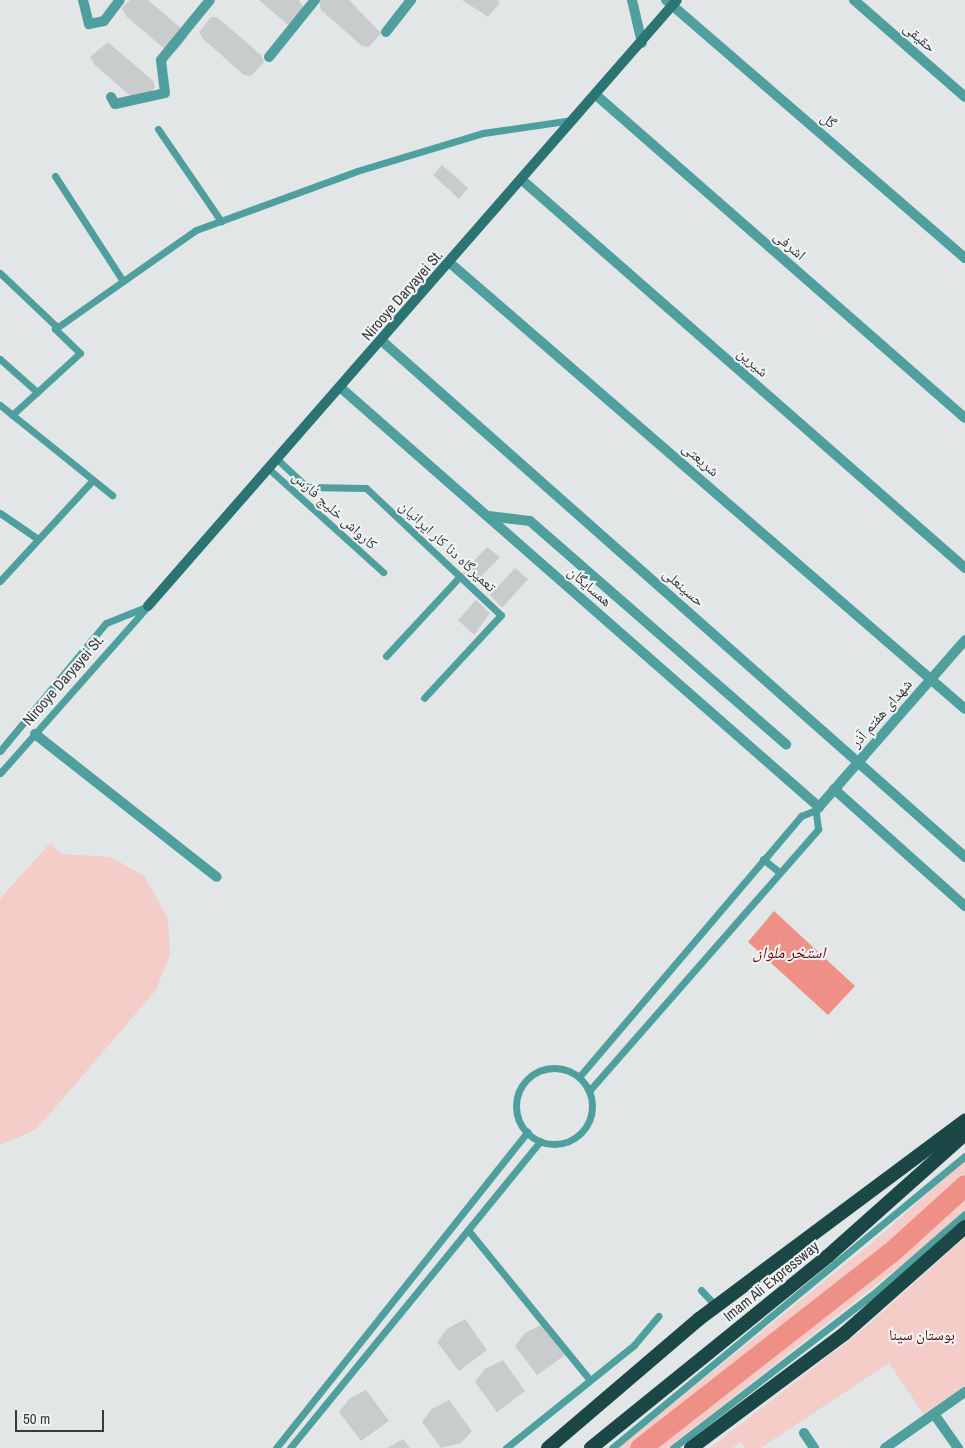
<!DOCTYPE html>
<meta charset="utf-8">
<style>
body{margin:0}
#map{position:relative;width:965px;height:1448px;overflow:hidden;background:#e3e6e6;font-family:"Archivo Narrow","Noto Naskh Arabic",sans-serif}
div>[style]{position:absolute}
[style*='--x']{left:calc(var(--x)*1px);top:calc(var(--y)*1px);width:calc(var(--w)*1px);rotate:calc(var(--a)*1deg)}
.green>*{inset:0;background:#f4cdc8}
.water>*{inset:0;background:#ee9085}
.river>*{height:21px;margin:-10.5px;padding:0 10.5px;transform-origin:10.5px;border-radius:10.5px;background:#ee9085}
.building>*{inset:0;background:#c8cccc}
.service>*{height:7px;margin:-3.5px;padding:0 3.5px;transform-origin:3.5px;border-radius:3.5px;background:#4f9f9e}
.service>.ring{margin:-3.5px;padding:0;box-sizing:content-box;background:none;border:7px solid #4f9f9e;border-radius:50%}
.minor>*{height:10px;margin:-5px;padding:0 5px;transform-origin:5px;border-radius:5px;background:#4f9f9e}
.secondary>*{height:10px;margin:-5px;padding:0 5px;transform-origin:5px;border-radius:5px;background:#2b7473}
.trunk>*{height:14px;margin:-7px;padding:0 7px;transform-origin:7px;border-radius:7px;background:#1b4746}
span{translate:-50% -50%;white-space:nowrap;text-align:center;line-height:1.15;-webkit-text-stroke:4px #f0f4f4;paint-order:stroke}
.street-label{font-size:15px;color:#393a3a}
.park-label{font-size:15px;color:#560003}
.water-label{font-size:16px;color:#7a040a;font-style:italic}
.scale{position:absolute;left:15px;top:1410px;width:89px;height:22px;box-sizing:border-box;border:2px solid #393a3a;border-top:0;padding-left:6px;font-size:15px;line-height:18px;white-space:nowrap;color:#393a3a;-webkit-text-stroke:4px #f0f4f4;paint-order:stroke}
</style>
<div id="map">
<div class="green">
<div style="clip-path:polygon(50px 843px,62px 854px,111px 857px,144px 876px,168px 918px,170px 954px,156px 990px,48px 1116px,35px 1130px,0 1145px,0 899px)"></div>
<div style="clip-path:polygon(965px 1161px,965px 1210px,941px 1234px,668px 1448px,618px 1448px,874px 1241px)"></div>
<div style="clip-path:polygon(965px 1237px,965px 1386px,924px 1415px,889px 1363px,761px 1448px,745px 1448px,741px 1442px,733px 1448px,710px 1448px,866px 1327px)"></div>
</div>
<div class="water">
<div style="clip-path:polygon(774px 911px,855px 986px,828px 1015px,748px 942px)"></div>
</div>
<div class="river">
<div style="--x:640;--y:1448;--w:317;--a:-38"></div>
<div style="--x:890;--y:1253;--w:101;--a:-42.2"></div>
</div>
<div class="building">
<div style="clip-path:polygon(130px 0,148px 0,185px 32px,187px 38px,175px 52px,168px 52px,126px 16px,122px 8px)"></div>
<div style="clip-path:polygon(259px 0,299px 0,306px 11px,294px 25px,287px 24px)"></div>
<div style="clip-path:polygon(319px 0,349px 0,381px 33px,369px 47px,362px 46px,321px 10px)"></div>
<div style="clip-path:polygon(462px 0,497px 0,500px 3px,488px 17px)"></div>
<div style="clip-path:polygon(211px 17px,217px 17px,261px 55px,264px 62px,251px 76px,244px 75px,203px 39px,199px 32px)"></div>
<div style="clip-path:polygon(108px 42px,153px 81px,155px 87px,143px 101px,135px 100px,94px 64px,90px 57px)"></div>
<div style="clip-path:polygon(442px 165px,468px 188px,459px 199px,433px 175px)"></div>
<div style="clip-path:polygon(487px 547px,500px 557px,475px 583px,463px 573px)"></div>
<div style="clip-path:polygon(515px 568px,528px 579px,502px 608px,490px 595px)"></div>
<div style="clip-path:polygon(476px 600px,490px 613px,474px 635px,458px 620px)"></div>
<div style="clip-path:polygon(465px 1319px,487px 1350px,459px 1371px,437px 1342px,447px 1329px)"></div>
<div style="clip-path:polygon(543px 1324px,565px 1355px,537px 1375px,515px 1346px,525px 1333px)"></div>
<div style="clip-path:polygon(503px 1360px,525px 1391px,497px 1412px,475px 1382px,485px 1369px)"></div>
<div style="clip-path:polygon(366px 1390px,389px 1421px,361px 1441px,339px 1412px,349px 1399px)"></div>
<div style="clip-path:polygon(449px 1400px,472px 1431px,461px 1443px,441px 1448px,422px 1422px,432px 1409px)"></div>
<div style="clip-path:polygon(403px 1439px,410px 1448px,387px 1448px)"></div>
</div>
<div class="service">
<div style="--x:158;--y:129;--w:112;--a:55.6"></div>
<div style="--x:55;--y:176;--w:125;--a:57.1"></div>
<div style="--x:0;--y:273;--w:79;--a:43.5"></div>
<div style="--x:0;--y:359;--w:50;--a:41.7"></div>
<div style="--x:0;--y:405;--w:144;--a:38.8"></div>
<div style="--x:12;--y:415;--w:92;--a:-42.4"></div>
<div style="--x:80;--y:353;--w:35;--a:-136"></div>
<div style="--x:55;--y:329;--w:172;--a:-35.1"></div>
<div style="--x:196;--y:230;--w:171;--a:-20.1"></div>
<div style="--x:357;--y:171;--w:132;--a:-16.8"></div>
<div style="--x:483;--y:133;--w:90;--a:-8.3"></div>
<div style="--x:278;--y:460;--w:40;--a:43"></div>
<div style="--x:307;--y:487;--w:59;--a:1"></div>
<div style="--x:366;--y:488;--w:185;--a:43.3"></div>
<div style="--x:501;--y:615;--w:113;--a:132.9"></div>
<div style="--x:269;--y:469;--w:154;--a:42.1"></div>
<div style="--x:0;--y:513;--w:46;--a:34.4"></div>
<div style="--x:0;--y:581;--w:137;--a:-47.4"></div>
<div style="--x:386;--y:656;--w:109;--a:-47.2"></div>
<div style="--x:0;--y:751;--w:166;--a:-50.4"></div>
<div style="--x:106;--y:623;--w:45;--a:-22"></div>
<div style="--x:148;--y:606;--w:223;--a:131.5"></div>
<div style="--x:763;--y:859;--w:21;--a:39"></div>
<div class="ring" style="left:516px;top:1068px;width:69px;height:69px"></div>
<div style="--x:579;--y:1077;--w:343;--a:-49.6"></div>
<div style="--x:801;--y:816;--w:18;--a:-22"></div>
<div style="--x:589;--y:1091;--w:348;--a:-48.8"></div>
<div style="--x:818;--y:829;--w:17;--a:-97"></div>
<div style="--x:468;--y:1230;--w:193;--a:50.9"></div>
<div style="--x:701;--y:1290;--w:22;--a:47"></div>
<div style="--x:276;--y:1448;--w:404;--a:-51.5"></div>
<div style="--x:290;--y:1448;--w:396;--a:-50.8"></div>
<div style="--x:506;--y:1448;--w:164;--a:-38.8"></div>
<div style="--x:634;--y:1345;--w:38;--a:-50"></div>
<div style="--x:612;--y:1448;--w:458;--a:-39.6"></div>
<div style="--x:673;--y:1448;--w:251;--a:-37.6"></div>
<div style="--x:872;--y:1295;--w:123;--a:-41.1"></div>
</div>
<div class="minor">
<div style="--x:83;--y:0;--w:25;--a:76"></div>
<div style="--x:89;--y:24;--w:15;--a:-11"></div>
<div style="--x:104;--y:21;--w:26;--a:-53"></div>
<div style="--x:632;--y:0;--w:44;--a:76.9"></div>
<div style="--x:666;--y:0;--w:395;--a:40.8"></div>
<div style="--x:854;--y:0;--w:147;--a:41.1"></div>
<div style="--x:386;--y:32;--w:41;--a:-52"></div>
<div style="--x:269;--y:57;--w:73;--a:-51.1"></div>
<div style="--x:596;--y:95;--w:490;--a:41.2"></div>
<div style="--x:111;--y:97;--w:8;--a:60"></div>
<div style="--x:115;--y:104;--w:51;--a:-12.4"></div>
<div style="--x:165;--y:93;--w:33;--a:-97"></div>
<div style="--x:161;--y:60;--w:77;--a:-50.8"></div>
<div style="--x:522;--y:180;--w:589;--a:41.21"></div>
<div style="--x:450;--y:263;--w:681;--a:40.89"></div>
<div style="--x:382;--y:341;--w:779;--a:41.51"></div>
<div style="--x:341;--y:388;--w:636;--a:41.24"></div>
<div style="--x:819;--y:807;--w:222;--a:-48.8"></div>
<div style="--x:488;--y:516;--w:42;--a:6.8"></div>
<div style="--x:530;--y:521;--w:340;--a:41.1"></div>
<div style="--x:35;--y:734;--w:231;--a:38.2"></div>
<div style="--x:834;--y:789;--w:176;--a:41.8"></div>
<div style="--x:934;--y:1414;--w:42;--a:54.8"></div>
<div style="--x:804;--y:1433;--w:18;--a:56"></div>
<div style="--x:885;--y:1448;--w:98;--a:-35"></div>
</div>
<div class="secondary">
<div style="--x:148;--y:606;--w:804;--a:-48.88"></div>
</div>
<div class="trunk">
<div style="--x:548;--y:1448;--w:199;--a:-40.5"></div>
<div style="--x:699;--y:1319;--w:332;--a:-36.7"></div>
<div style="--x:591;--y:1448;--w:305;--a:-39"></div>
<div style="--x:828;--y:1256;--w:183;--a:-41.7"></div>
<div style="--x:691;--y:1448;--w:191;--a:-36.7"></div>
<div style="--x:844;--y:1334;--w:162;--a:-41.5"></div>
</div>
<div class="street-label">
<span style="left:920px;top:37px;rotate:41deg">حقیقی</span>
<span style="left:829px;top:120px;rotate:41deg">گل</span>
<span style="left:790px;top:245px;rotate:41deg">اشرفی</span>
<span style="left:402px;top:295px;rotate:-49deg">Nirooye Daryayei St.</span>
<span style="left:753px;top:362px;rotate:41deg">شیرین</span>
<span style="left:701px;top:459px;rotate:41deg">شریعتی</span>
<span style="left:335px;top:510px;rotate:42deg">کارواش خلیج فارس</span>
<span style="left:448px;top:546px;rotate:43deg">تعمیرگاه دنا کار ایرانیان</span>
<span style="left:590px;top:586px;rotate:41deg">همسایگان</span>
<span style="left:684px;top:587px;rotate:41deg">حسینعلی</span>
<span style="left:63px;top:680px;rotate:-49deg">Nirooye Daryayei St.</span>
<span style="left:881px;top:713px;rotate:-49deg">شهدای هفتم آذر</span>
<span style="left:771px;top:1281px;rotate:-39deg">Imam Ali Expressway</span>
</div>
<div class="park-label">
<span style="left:922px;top:1335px">بوستان سینا</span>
</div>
<div class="water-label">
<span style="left:789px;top:952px">استخر ملوان</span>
</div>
<div class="scale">50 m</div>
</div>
